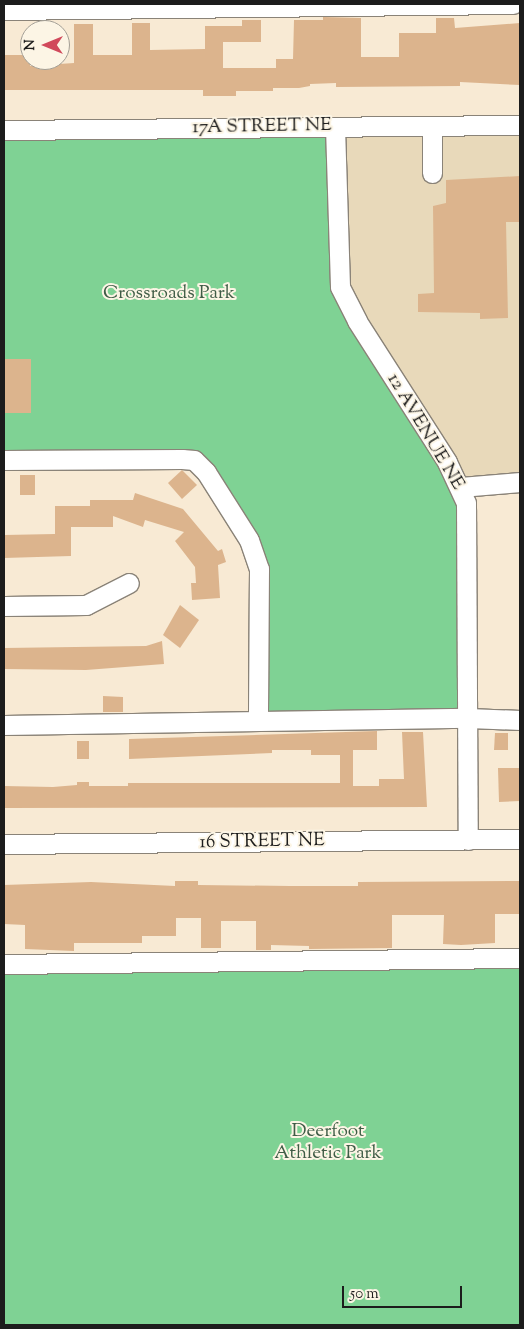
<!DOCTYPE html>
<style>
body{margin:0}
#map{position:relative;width:524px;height:1329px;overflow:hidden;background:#f8ead4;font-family:"Sorts Mill Goudy",serif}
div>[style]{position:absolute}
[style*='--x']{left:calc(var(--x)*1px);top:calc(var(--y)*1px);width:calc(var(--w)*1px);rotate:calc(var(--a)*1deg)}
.built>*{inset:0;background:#e8d9ba}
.green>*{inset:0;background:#7fd294}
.building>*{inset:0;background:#dcb48d}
.roads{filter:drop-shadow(1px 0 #8a8378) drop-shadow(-1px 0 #8a8378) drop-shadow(0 1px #8a8378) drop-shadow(0 -1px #8a8378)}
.minor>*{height:19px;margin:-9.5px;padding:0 9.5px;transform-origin:9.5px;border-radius:9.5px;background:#fff}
span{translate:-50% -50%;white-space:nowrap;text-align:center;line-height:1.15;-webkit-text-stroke:4px #fcf5e5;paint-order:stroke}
.street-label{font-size:19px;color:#1c1c1c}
.park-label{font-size:19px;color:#3f5c46}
.frame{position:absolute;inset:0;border:5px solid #1c1c1c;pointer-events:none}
.north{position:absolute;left:20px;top:20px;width:50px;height:50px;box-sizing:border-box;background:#fcf5e5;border:1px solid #a29e95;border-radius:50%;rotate:270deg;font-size:14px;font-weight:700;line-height:20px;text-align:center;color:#1c1c1c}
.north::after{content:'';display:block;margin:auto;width:18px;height:22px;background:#d1495b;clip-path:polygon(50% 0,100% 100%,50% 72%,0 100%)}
.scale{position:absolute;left:342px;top:1286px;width:120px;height:22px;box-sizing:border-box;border:2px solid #1c1c1c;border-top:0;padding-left:6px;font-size:15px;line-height:18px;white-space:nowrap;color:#1c1c1c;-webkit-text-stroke:4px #fcf5e5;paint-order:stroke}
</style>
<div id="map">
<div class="built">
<div style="clip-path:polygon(520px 125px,520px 482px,461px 487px,348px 304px,335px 127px)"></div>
</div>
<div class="green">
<div style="clip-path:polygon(335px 127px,337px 269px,461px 487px,468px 718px,258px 720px,259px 569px,194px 461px,4px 460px,4px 130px)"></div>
<div style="clip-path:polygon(520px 958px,520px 1325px,4px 1325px,4px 964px)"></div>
</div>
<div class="building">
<div style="clip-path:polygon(323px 17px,361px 18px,361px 57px,399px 57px,399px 33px,436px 33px,436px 18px,454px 18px,455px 28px,520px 23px,520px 85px,460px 82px,460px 86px,336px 87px,336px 83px,310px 84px,310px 86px,299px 88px,273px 88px,273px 91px,236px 91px,236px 96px,203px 96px,203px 90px,4px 90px,4px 55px,30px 55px,30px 66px,74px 63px,74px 24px,93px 24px,93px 55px,132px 55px,132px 23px,150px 23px,150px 50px,205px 49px,205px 26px,242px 26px,242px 20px,261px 20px,261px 42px,223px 42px,223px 68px,276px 68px,276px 59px,293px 59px,294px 20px,323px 20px)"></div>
<div style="clip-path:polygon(520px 176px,520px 222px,506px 222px,508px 318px,480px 319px,480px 313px,418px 312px,418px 294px,434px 293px,433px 206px,446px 203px,446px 180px)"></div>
<div style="clip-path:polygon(4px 359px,31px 359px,31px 413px,4px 413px)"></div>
<div style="clip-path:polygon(182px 470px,197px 485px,182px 499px,168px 483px)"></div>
<div style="clip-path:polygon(20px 475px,35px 475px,35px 495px,20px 495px)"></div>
<div style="clip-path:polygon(135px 493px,183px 509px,218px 551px,222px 549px,226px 562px,218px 565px,220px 598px,192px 600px,191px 583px,196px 583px,195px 567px,175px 541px,184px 532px,145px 520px,143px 527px,113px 516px,113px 527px,71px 527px,71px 556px,4px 558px,4px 535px,55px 534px,55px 506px,90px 506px,90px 500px,133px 500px)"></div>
<div style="clip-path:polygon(180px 605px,199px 620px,180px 648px,163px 635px)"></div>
<div style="clip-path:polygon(162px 641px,164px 664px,86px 670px,4px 669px,4px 648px,146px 646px)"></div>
<div style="clip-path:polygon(103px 696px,123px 697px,123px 712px,103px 712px)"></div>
<div style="clip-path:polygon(377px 731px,377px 750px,353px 750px,353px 786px,379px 786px,379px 779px,404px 779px,402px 732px,423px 732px,427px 807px,4px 808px,4px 786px,53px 787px,77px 785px,77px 782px,89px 782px,89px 786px,128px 786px,128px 783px,340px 783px,340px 755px,311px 755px,311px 750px,272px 750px,272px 753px,129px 759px,129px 739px)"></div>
<div style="clip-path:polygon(495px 733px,508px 733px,508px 750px,494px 750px)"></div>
<div style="clip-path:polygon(77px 741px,89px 741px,89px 759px,77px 759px)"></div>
<div style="clip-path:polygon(498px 768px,520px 768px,520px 801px,499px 802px)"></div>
<div style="clip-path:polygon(175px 881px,198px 881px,198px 885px,290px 886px,358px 886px,358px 882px,520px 881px,520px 914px,495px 914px,495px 943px,461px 945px,443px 944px,444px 915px,392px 915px,392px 948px,309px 949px,309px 946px,271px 945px,271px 950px,256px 950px,256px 921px,221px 921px,221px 948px,201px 948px,201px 918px,176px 918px,176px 936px,142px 936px,142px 943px,74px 943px,74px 951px,25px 949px,25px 925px,4px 924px,4px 885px,91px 882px,175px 886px)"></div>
</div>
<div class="roads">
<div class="minor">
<div style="--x:4;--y:10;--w:509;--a:-0.68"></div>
<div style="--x:432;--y:126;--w:47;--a:90"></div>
<div style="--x:335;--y:127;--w:160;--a:88.2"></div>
<div style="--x:340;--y:287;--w:38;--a:63"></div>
<div style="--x:357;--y:321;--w:167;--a:57.4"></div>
<div style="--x:447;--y:462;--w:45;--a:65.1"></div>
<div style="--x:466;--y:503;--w:337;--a:89.7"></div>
<div style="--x:4;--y:130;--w:516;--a:-0.56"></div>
<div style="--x:4;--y:460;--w:178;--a:-0.3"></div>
<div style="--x:182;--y:459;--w:12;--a:5"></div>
<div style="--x:194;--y:460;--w:17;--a:45"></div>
<div style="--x:206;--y:472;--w:80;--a:57.7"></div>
<div style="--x:249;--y:540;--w:31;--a:71"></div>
<div style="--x:259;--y:569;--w:151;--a:90.4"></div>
<div style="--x:461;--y:487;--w:59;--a:-4.8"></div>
<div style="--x:4;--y:606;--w:82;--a:-0.7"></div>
<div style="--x:86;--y:605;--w:48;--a:-27.1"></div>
<div style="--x:4;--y:725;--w:464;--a:-0.9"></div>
<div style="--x:468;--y:718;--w:52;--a:2.2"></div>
<div style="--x:4;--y:844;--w:516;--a:-0.56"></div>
<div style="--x:4;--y:964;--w:516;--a:-0.67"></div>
</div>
</div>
<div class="street-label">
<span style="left:262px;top:127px;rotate:-1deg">17A STREET NE</span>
<span style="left:425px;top:432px;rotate:59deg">12 AVENUE NE</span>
<span style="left:262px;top:842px;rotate:-1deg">16 STREET NE</span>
</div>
<div class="park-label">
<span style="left:169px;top:294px">Crossroads Park</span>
<span style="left:328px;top:1143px">Deerfoot<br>Athletic Park</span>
</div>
<div class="frame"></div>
<div class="north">N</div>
<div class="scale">50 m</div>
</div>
